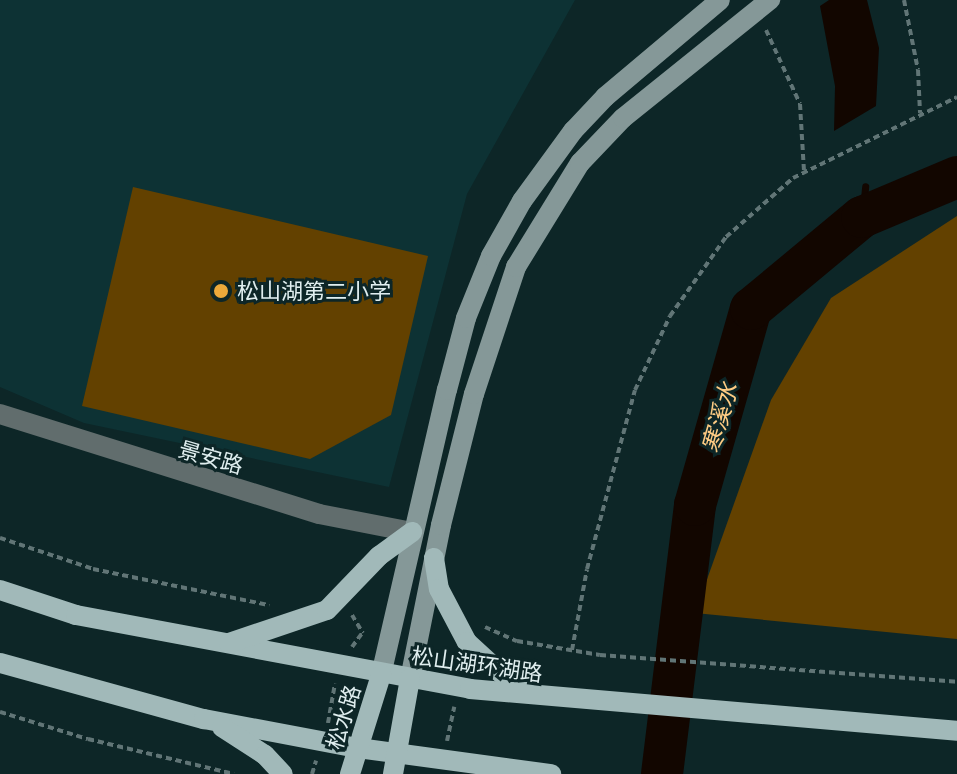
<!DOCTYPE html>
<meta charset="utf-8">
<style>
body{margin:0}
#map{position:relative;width:957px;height:774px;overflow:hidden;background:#0d2627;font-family:"PT Serif","Noto Sans SC",serif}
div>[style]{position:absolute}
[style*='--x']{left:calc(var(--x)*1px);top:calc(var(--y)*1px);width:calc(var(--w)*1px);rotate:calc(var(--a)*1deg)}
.built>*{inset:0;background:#0d3234}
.green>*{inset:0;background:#634100}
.water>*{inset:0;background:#120600}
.stream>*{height:7px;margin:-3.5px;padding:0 3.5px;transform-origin:3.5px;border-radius:3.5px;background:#120600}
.river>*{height:42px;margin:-21px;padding:0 21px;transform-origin:21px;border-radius:21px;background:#120600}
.path>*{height:4px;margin-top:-2px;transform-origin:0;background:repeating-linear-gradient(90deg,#617576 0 6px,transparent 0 10px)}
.street>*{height:20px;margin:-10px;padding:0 10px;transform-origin:10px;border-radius:10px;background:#616d6d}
.secondary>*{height:20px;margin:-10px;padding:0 10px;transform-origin:10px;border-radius:10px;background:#859898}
.primary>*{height:20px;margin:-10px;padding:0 10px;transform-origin:10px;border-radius:10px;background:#a1b9b9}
.dots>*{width:22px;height:22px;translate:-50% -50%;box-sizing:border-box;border:4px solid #0d2627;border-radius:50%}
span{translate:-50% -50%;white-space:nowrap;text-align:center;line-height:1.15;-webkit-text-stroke:6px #0d2627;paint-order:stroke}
.poi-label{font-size:22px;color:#e0eeef}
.left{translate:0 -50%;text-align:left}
.street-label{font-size:22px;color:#e0eeef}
.water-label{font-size:24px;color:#fecc84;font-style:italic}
</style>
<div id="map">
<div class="built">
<div style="clip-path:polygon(0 0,575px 0,467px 194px,389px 487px,84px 423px,0 387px)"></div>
</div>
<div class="green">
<div style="clip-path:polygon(133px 187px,428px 256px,391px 415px,310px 459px,82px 406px)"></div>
<div style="clip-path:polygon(957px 216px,957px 639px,695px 613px,771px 400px,831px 298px)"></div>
</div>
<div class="water">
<div style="clip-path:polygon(829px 0,867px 0,879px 48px,876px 106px,834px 131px,835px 86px,820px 6px)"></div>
</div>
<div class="stream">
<div style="--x:862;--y:217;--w:31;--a:-84"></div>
</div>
<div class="river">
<div style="--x:662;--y:774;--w:271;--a:-83"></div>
<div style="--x:695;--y:505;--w:204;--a:-74.1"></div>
<div style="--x:751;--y:309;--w:144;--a:-39.7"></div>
<div style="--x:862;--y:217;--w:103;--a:-22.8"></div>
</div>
<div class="path">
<div style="--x:904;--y:0;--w:71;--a:78.7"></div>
<div style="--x:918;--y:70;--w:43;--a:87.3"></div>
<div style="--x:766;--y:30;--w:81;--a:65.3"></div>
<div style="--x:800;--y:104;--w:68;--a:86.6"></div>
<div style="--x:0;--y:538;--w:98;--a:18.4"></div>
<div style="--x:93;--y:569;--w:180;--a:11.6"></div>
<div style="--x:352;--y:615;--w:21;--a:59"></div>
<div style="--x:485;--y:627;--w:35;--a:24"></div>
<div style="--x:517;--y:641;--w:84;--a:9.6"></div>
<div style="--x:600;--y:655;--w:358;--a:4.3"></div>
<div style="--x:352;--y:647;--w:19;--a:-54"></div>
<div style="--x:572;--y:650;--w:82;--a:-79.5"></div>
<div style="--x:587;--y:569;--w:185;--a:-75"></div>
<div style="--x:635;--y:390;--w:82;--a:-64.7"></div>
<div style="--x:670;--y:316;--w:97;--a:-54.7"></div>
<div style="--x:726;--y:237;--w:89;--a:-41.4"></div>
<div style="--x:793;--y:178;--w:183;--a:-26.3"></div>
<div style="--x:0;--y:712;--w:92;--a:17.1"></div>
<div style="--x:88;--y:739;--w:150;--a:13.5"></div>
<div style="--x:328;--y:723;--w:40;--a:-80"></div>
<div style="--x:447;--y:741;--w:35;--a:-78"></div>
<div style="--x:312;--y:774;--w:14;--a:-73"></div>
</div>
<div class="street">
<div style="--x:0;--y:414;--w:334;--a:17.4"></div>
<div style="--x:319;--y:514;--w:95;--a:11"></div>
</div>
<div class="secondary">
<div style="--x:381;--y:675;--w:293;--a:-77"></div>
<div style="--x:447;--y:390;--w:74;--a:-75.2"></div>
<div style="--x:466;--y:318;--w:67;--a:-68"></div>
<div style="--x:491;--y:256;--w:63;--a:-60.6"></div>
<div style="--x:522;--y:201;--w:87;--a:-53.9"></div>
<div style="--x:573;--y:131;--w:47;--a:-46.7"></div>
<div style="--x:605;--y:97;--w:150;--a:-40.1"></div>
<div style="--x:410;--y:679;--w:157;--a:-78.6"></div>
<div style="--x:441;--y:525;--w:135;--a:-75.9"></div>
<div style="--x:474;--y:394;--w:134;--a:-71.7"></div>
<div style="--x:516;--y:267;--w:122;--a:-58.4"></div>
<div style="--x:580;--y:163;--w:62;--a:-46.3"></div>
<div style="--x:623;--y:118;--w:189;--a:-38.8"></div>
</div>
<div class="primary">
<div style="--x:434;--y:558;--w:31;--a:81"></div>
<div style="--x:439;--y:589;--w:60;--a:62.2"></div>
<div style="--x:467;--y:642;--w:50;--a:42.6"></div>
<div style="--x:504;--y:676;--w:33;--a:27"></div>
<div style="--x:0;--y:590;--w:80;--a:18.2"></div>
<div style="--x:76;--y:615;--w:401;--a:10.6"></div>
<div style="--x:470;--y:689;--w:489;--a:4.9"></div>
<div style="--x:229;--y:643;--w:103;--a:-18.6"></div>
<div style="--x:327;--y:610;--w:75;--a:-46.1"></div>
<div style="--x:379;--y:556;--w:41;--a:-36"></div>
<div style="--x:0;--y:663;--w:212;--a:15.4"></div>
<div style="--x:204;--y:719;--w:157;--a:10.7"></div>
<div style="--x:358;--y:748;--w:195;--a:7.7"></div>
<div style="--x:222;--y:727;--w:51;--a:33.1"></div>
<div style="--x:265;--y:755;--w:26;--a:47"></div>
<div style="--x:350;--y:774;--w:104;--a:-72.6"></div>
<div style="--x:393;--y:774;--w:97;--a:-79.9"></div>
</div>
<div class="dots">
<div style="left:221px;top:291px;background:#eca93a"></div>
</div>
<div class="poi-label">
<span class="left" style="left:237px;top:291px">松山湖第二小学</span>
</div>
<div class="street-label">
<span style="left:211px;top:457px;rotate:16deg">景安路</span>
<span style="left:477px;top:664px;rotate:8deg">松山湖环湖路</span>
<span style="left:343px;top:717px;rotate:-73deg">松水路</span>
</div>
<div class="water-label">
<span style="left:720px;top:418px;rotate:-74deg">寒溪水</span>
</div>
</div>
